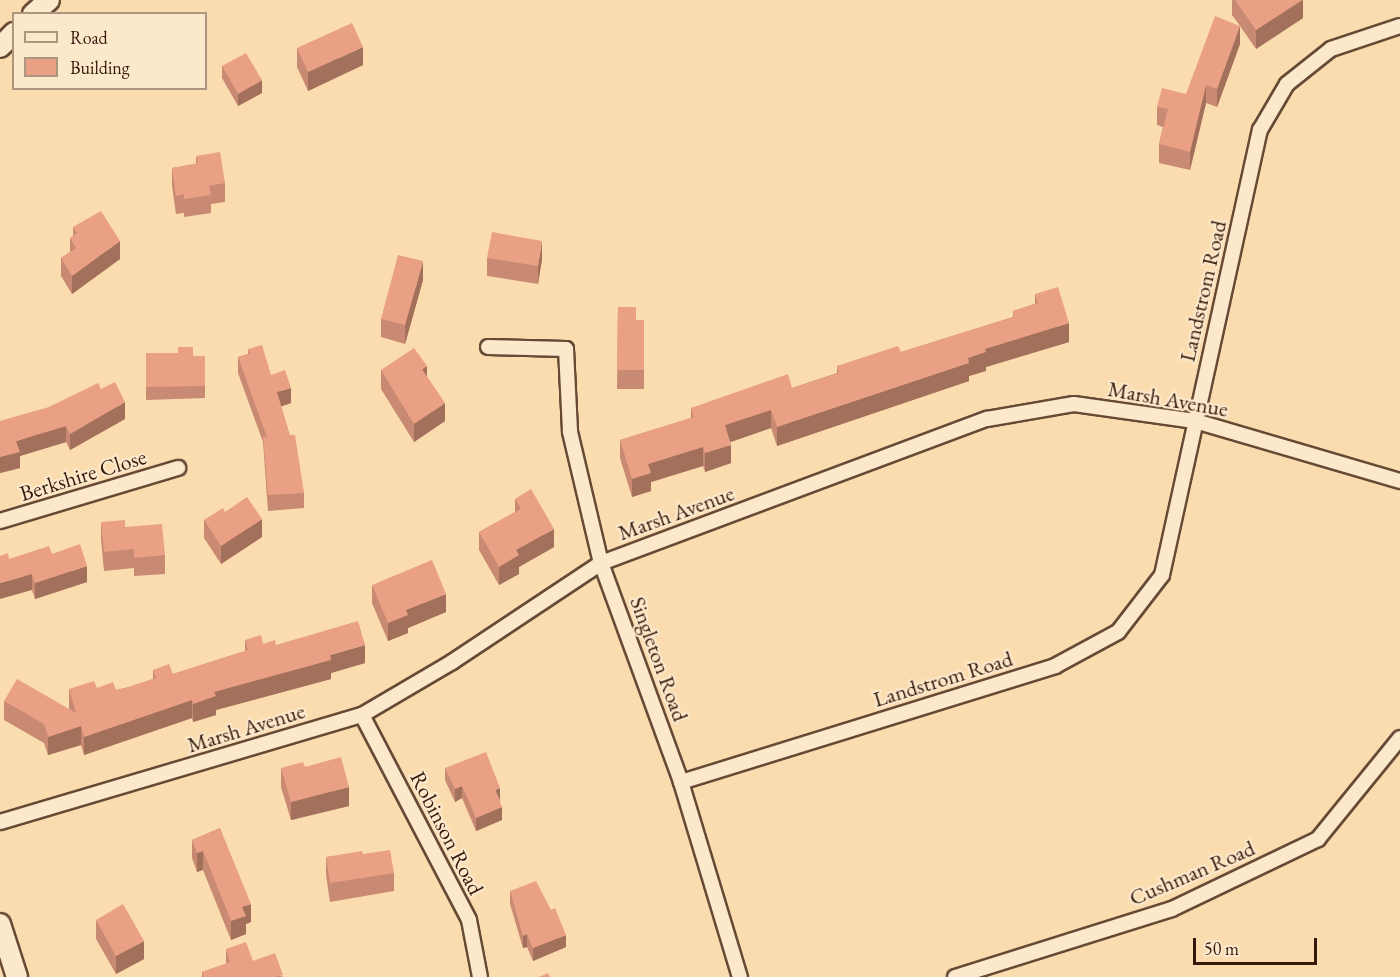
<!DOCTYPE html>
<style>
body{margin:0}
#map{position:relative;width:1400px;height:977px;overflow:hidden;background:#fadcaf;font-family:"EB Garamond",serif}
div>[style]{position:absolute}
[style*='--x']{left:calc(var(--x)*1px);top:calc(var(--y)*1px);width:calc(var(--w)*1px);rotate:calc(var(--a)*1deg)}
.roads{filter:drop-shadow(2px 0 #664a36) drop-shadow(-2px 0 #664a36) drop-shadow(0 2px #664a36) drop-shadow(0 -2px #664a36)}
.street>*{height:14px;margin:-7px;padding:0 7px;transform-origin:7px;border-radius:7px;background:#fce8cb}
.secondary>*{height:20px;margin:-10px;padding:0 10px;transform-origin:10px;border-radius:10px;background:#fce8cb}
.wall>*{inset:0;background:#c88a72}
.shaded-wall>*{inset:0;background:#a3705c}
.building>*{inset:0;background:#e9a084}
span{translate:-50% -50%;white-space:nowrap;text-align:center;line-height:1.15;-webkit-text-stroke:4.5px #fce8cb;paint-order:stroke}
.street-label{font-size:22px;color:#341a0d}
.legend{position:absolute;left:12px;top:12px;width:195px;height:78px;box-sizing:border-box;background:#fce8cb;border:2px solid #ac967f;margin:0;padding:8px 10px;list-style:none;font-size:18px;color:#341a0d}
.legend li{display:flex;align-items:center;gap:12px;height:30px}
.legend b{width:30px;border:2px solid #ac967f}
.scale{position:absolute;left:1193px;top:938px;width:124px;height:27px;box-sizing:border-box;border:3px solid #341a0d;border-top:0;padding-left:8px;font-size:18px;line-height:21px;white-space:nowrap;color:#341a0d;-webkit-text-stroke:4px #fce8cb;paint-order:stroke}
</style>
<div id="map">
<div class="roads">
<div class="street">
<div style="--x:488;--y:347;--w:78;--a:1.5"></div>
<div style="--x:566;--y:349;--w:83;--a:87.2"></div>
<div style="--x:570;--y:432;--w:135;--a:76.7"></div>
<div style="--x:601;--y:563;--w:233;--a:69.9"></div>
<div style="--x:681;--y:782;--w:204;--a:73.2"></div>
<div style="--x:0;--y:521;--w:186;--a:-16.6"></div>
<div style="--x:362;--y:715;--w:231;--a:62.4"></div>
<div style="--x:469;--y:920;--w:58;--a:79.1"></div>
<div style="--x:681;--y:782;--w:392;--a:-17.2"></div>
<div style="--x:1055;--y:666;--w:72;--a:-28.4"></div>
<div style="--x:1118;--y:632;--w:72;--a:-52.3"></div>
<div style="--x:1162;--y:575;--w:456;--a:-77.6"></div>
<div style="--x:1260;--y:130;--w:53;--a:-59.6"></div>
<div style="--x:1287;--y:84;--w:56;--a:-38.5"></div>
<div style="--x:1331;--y:49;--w:73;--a:-18.4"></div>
<div style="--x:0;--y:822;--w:377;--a:-16.5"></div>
<div style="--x:362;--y:715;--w:104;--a:-30.5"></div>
<div style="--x:452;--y:662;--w:179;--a:-33.6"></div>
<div style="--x:601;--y:563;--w:412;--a:-20.5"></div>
<div style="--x:987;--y:419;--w:88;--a:-9.8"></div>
<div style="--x:1074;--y:404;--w:122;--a:8"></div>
<div style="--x:1195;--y:421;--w:214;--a:16.3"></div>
<div style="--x:955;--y:977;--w:227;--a:-17.4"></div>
<div style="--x:1172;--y:909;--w:162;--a:-25.6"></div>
<div style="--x:1318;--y:839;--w:130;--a:-50.9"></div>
</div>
<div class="secondary">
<div style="--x:33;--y:14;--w:21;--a:-41"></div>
<div style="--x:0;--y:47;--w:20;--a:-45"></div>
<div style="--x:0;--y:924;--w:56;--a:72.2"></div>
</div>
</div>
<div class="wall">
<div style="clip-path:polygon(1232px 0,1303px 0,1303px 18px,1256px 49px,1240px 26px,1240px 44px,1217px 107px,1206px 103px,1190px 170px,1159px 163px,1159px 144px,1163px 127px,1157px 125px,1157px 107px,1186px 94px,1240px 26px,1232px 15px)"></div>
<div style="clip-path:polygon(297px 48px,363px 65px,308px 91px,297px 67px)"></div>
<div style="clip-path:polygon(222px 66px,262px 93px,238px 106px,222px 78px)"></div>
<div style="clip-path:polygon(196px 156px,225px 183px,225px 202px,211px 204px,211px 213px,184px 217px,184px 213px,176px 214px,172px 186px,172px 168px,196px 164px)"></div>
<div style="clip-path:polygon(73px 227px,120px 259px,72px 294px,61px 276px,61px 258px,70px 252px,70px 238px,73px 236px)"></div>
<div style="clip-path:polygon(487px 258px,542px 259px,538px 284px,487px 276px)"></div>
<div style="clip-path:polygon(423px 280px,405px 344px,381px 337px,381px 319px)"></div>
<div style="clip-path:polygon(1035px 294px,1069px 342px,986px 367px,986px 371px,969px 376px,969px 381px,777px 446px,771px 428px,730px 442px,731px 463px,705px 472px,703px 466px,651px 482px,651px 491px,632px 497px,620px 458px,620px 440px,691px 418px,691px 408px,792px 388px,837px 373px,837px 366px,901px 352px,1013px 317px,1013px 311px,1035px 304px)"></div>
<div style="clip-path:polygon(618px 307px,636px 320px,644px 320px,644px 389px,617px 389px)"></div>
<div style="clip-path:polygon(248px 349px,271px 375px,291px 403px,281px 406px,304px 493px,304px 508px,268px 511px,263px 442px,238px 373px,238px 357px,248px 354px)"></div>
<div style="clip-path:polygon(146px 353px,193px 356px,205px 356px,205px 398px,146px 400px)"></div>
<div style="clip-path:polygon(381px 370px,445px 421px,414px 442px,381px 389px)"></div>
<div style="clip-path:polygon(101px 389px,125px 419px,70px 450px,66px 442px,20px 456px,20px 468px,0 473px,49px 407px)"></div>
<div style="clip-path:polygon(515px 499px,554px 547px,519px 567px,519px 574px,499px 585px,479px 550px,479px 532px,515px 512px)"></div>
<div style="clip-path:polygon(225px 512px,262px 537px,221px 564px,204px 538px,204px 520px)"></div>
<div style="clip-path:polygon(101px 522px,125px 527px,165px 555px,165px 574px,134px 576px,134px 568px,104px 571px,101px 540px)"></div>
<div style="clip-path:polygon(52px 554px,87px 582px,35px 599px,32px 590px,9px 559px)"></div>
<div style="clip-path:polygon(372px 585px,446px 612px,408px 628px,408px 633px,388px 641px,372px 603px)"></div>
<div style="clip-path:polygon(245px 640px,263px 644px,276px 645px,365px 663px,331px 673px,331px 679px,216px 710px,216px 715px,193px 722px,192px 718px,84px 755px,81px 745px,48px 755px,44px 743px,4px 720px,4px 701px,69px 709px,69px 689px,97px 688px,116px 690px,129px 687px,153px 679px,153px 670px,173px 674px,245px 651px)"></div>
<div style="clip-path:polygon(305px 767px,349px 806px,291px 820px,281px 787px,281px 768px)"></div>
<div style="clip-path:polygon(445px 768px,500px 801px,502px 820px,476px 831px,462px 798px,455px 802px,445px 780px)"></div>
<div style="clip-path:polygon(220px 828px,251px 922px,246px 924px,246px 934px,231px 940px,203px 870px,197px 872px,192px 858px,192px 840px)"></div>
<div style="clip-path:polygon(363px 854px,394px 873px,394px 891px,330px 902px,326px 875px,326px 857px)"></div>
<div style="clip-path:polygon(510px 891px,566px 947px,533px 961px,527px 947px,523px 948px,510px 904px)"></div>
<div style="clip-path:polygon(96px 920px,144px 959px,116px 974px,96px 939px)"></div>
<div style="clip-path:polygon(226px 949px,253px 961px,283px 977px,202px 977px,202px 972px,226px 964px)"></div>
</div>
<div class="shaded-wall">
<div style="clip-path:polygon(1303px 0,1303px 18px,1256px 49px,1256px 30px)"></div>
<div style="clip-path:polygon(1240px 26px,1240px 44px,1217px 107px,1217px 89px)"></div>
<div style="clip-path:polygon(363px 47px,363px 65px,308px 91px,308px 72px)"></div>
<div style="clip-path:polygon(262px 80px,262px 93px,238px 106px,238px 94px)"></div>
<div style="clip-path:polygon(1206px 85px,1206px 103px,1190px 170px,1190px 152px)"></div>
<div style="clip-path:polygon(120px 241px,120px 259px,72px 294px,72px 276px)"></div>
<div style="clip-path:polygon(542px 241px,542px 259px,538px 284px,538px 266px)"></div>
<div style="clip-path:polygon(423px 261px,423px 280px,405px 344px,405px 325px)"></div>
<div style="clip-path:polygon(1069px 323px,1069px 342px,986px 367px,986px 371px,969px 376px,969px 381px,777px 446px,777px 427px,968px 358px,985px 349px)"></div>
<div style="clip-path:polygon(427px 366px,427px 384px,422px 369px)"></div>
<div style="clip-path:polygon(291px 388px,291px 403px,277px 408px,277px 392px)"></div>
<div style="clip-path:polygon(125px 402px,125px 419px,70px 450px,70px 434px)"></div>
<div style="clip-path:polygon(445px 403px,445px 421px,414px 442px,414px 424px)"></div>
<div style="clip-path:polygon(771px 410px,771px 428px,725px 444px,725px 425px)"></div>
<div style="clip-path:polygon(66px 426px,66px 442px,20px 456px,20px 468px,0 473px,0 457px,16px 441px)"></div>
<div style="clip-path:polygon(731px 445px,731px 463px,705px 472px,705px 453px)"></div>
<div style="clip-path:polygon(703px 447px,703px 466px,651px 482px,651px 491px,632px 497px,632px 479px,648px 464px)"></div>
<div style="clip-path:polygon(262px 519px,262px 537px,221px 564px,221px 546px)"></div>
<div style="clip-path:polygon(554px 529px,554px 547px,519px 567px,519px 574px,499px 585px,499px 567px,516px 550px)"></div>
<div style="clip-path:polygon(87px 566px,87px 582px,35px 599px,35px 583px)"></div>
<div style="clip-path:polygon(32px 574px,32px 590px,0 599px,0 583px)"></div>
<div style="clip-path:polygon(446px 594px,446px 612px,408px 628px,408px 633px,388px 641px,388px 623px,406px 610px)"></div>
<div style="clip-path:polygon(365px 645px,365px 663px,331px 673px,331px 679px,216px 710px,216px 715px,193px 722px,193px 704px,214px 692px,330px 655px)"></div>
<div style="clip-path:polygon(192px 700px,192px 718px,84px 755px,84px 737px)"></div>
<div style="clip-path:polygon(81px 726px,81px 745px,48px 755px,48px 737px)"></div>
<div style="clip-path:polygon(462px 786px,462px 798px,455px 802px,455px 789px)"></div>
<div style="clip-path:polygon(349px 787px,349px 806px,291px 820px,291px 802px)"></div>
<div style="clip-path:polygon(500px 788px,500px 801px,495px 790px)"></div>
<div style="clip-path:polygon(502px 807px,502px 820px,476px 831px,476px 818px)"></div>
<div style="clip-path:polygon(203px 851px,203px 870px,197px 872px,197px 853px)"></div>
<div style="clip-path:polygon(251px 904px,251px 922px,246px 924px,246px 934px,231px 940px,231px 921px,242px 907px)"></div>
<div style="clip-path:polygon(527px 934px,527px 947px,523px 948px,523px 936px)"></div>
<div style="clip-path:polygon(566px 935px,566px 947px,533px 961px,533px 948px)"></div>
<div style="clip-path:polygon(144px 941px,144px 959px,116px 974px,116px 956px)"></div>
</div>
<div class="building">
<div style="clip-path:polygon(1235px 0,1302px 0,1256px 30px)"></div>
<div style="clip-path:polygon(1215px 16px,1240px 26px,1217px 89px,1206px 85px,1190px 152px,1159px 144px,1168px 109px,1157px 107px,1162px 88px,1186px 94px)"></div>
<div style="clip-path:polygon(352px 23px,363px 47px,308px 72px,297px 48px)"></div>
<div style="clip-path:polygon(246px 53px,262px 80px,238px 94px,222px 66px)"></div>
<div style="clip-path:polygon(220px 152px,225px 183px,209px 186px,211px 195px,184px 199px,184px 194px,176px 196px,172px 168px,198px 163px,196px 156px)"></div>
<div style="clip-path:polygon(101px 211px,120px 241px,72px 276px,61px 258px,76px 248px,70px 238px,77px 233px,73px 227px)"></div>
<div style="clip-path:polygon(492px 232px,542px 241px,538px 266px,487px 258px)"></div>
<div style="clip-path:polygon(398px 255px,423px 261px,405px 325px,381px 319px)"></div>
<div style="clip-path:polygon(1058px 287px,1069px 323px,985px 349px,986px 352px,968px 358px,969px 363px,777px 427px,771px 410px,725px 425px,731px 445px,705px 453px,703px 447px,648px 464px,651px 473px,632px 479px,620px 440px,694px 417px,691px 408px,788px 374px,792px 388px,839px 373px,837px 366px,898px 346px,901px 352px,1014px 317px,1013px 311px,1038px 303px,1035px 294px)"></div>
<div style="clip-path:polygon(618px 307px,636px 307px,636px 320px,644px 320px,644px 370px,617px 370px)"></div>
<div style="clip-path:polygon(262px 345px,271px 375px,285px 370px,291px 388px,277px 392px,290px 435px,295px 435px,304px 493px,268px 495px,263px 437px,267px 437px,238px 357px,250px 354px,248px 349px)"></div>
<div style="clip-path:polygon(178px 347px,193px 347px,193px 356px,205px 356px,205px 386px,146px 387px,146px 353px,178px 353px)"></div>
<div style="clip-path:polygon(414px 348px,427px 366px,422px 369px,445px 403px,414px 424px,381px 370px)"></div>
<div style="clip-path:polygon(115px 382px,125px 402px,70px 434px,66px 426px,16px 441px,20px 452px,0 457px,0 421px,49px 407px,98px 383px,101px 389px)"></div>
<div style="clip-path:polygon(531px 489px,554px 529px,516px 550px,519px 555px,499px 567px,479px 532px,521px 509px,515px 499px)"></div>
<div style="clip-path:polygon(247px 497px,262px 519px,221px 546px,204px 520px,223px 508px,225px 512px)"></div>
<div style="clip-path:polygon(125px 520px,125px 527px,162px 524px,165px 555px,134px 558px,134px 549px,104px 552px,101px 522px)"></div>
<div style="clip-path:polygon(80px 544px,87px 566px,35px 583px,32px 574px,0 583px,0 556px,8px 553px,9px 559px,49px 546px,52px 554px)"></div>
<div style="clip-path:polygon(432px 560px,446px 594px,406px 610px,408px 615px,388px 623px,372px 585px)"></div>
<div style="clip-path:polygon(358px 621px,365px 645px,330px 655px,331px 660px,214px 692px,216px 696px,193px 704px,192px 700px,84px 737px,81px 726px,48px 737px,44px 724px,4px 701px,17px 679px,76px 713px,69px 689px,94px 681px,97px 688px,113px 682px,116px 690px,129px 687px,156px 678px,153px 670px,169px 664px,173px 674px,248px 650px,245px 640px,261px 635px,263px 644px,275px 640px,276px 645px)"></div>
<div style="clip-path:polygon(486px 752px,500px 788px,495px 790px,502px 807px,476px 818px,462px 786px,455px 789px,445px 768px)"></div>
<div style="clip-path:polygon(341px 757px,349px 787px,291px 802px,281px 768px,303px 762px,305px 767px)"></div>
<div style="clip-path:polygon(220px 828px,251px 904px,242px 907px,246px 916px,231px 921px,203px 851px,197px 853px,192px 840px)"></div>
<div style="clip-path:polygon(390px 850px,394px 873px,330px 883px,326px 857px,362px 851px,363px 854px)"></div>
<div style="clip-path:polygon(536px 881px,551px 910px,555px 908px,566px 935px,533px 948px,527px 934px,523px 936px,510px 891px)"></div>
<div style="clip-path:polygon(123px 904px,144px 941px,116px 956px,96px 920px)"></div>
<div style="clip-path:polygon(246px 942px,253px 961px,275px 953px,283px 975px,276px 977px,204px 977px,202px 972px,230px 962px,226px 949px)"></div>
<div style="clip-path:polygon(548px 973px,550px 977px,539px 977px)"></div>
</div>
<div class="street-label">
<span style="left:1203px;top:291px;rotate:-77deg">Landstrom Road</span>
<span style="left:1168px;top:399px;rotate:10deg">Marsh Avenue</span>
<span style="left:83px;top:475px;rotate:-17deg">Berkshire Close</span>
<span style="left:676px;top:513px;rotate:-20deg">Marsh Avenue</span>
<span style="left:659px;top:659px;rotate:70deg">Singleton Road</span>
<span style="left:943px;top:679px;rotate:-17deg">Landstrom Road</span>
<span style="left:246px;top:728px;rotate:-17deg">Marsh Avenue</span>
<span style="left:447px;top:833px;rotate:63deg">Robinson Road</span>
<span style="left:1192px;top:873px;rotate:-23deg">Cushman Road</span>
</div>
<ul class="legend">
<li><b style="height:8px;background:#fce8cb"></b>Road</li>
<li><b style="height:16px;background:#e9a084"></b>Building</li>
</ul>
<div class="scale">50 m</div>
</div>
